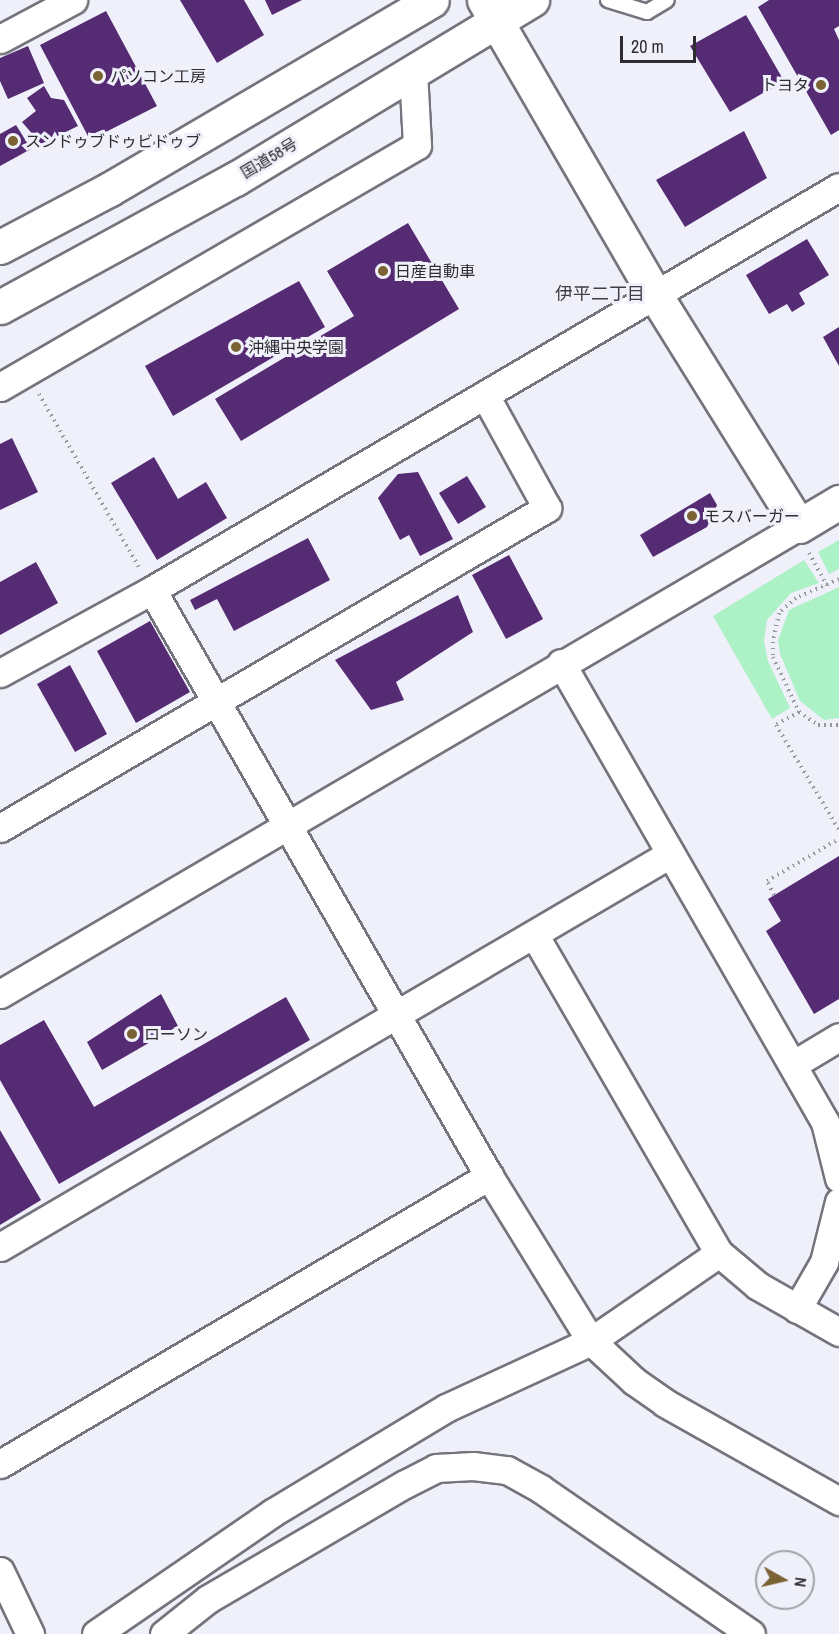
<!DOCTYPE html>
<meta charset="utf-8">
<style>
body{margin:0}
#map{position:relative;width:839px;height:1634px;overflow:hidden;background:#f0f0fb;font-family:"Archivo Narrow","Noto Sans JP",sans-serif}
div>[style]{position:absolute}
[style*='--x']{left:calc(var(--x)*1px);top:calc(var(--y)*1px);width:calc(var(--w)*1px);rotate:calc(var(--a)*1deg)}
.green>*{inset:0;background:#adf1c6}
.building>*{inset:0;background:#552b73}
.path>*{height:4px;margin-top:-2px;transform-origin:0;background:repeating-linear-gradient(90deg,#97979f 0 1.5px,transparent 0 6px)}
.roads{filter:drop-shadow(2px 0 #74747d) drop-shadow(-2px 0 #74747d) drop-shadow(0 2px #74747d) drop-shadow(0 -2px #74747d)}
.lane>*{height:14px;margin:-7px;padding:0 7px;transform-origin:7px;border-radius:7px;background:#fff}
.street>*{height:27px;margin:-13.5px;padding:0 13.5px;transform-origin:13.5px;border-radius:13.5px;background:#fff}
.secondary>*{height:33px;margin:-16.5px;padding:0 16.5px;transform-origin:16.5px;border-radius:16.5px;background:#fff}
.highway>*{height:33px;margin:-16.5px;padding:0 16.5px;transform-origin:16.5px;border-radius:16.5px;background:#fff}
.dots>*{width:16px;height:16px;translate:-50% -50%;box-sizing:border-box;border:3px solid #f0f0fb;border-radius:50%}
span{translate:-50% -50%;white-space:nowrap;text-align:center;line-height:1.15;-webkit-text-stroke:6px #f0f0fb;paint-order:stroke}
.poi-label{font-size:16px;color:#2e2e32}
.left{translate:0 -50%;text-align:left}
.right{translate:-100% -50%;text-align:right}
.street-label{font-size:16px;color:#2e2e32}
.neighbourhood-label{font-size:18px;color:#3f3e47}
.north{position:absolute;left:755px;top:1550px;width:60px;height:60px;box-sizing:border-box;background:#f0f0fb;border:2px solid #a2a2ab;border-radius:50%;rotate:98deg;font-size:16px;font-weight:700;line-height:24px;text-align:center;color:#2e2e32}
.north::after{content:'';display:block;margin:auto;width:21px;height:27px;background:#7a6233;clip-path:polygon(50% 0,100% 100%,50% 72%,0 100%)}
.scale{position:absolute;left:620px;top:36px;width:76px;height:27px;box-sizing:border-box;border:3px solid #2e2e32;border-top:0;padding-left:8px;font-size:18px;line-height:21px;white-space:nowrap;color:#2e2e32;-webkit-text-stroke:4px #f0f0fb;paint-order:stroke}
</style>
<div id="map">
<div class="green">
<div style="clip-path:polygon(839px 540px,839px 569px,829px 574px,818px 552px)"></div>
<div style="clip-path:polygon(804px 560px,819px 583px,791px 593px,767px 620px,764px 641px,768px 661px,790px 708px,772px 719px,713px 616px)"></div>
<div style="clip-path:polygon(839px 587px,839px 718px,824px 720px,800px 701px,780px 654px,778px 640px,789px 610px)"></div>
</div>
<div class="building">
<div style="clip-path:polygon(180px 0,244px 0,264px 35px,217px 63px)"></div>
<div style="clip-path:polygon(265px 0,302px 0,272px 15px)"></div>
<div style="clip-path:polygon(769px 0,839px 0,839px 26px,834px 29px,839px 40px,839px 130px,831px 135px,758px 7px)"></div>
<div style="clip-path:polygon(106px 11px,157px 106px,90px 140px,40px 45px)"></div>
<div style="clip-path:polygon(746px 15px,784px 81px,730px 112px,690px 46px)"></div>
<div style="clip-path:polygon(28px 46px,44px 83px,8px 99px,0 81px,0 58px)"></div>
<div style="clip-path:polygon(44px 86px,51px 98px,64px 100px,78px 126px,41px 144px,22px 122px,36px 111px,27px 98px)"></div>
<div style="clip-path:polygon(16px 125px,31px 149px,0 166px,0 134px)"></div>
<div style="clip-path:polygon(744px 131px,767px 178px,685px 227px,656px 180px)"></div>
<div style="clip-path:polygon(408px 223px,459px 309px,241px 441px,215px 399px,354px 316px,327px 271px)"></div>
<div style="clip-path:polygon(807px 239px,829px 275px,799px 293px,805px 304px,792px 312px,787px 304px,769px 314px,746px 275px)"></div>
<div style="clip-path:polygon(299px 281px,325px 327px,173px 416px,145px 366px)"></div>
<div style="clip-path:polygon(839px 327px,839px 366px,823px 337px)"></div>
<div style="clip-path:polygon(12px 438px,38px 492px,0 510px,0 444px)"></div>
<div style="clip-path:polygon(154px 457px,178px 499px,206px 482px,227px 518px,157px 560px,111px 483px)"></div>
<div style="clip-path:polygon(418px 472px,453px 539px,420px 556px,409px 535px,400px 540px,378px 498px,398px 474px)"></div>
<div style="clip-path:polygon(467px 476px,486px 507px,458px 524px,439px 493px)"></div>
<div style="clip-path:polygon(710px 493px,717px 505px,707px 527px,653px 557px,640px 535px)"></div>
<div style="clip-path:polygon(308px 538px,330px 580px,234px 631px,217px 599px,195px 610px,190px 600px)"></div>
<div style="clip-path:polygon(509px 555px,543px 619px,506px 639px,472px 575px)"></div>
<div style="clip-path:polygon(36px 562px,58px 603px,0 635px,0 582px)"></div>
<div style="clip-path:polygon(458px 595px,473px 632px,396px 682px,404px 700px,371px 710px,335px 660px)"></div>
<div style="clip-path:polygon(150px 621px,190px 692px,136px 723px,97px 651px)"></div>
<div style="clip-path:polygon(70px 665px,107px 734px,75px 752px,37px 684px)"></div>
<div style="clip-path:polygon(839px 856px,839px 999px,814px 1014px,766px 931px,781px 921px,768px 899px)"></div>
<div style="clip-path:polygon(161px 994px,178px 1026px,102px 1070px,87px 1042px)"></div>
<div style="clip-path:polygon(286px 997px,310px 1040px,59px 1184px,0 1080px,0 1045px,44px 1020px,94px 1107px)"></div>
<div style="clip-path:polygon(0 1130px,41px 1200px,0 1225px)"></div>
</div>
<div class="path">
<div style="--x:39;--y:394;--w:200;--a:60"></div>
<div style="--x:809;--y:553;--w:37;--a:61"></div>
<div style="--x:839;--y:579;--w:47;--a:156.2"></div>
<div style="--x:796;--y:598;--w:23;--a:139"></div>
<div style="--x:779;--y:613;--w:30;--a:102"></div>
<div style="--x:773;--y:642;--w:15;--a:90"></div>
<div style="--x:773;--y:657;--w:61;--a:64.7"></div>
<div style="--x:799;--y:712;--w:23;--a:34"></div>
<div style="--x:818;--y:725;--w:21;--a:0"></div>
<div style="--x:799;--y:712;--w:26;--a:151"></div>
<div style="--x:776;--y:725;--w:122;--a:59"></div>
<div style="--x:774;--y:895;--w:16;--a:-117"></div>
<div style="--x:767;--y:881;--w:83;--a:-30.3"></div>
</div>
<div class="roads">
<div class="lane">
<div style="--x:608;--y:0;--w:41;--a:17.1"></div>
<div style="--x:647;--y:12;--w:23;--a:-31"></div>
</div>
<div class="street">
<div style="--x:0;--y:39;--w:83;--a:-28.1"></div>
<div style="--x:0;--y:387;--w:482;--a:-30.1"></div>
<div style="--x:417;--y:145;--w:73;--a:-93.1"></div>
<div style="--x:152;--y:590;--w:676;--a:60.1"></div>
<div style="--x:489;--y:1176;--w:194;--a:58.3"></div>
<div style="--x:591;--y:1341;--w:59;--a:42.9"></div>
<div style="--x:634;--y:1381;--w:38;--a:35"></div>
<div style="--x:665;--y:1403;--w:200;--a:29.4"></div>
<div style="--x:561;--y:663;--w:530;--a:60.09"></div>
<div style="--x:825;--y:1122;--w:58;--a:76"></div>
<div style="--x:0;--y:673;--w:173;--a:-28.6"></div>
<div style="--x:152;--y:590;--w:796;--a:-30.4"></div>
<div style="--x:0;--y:828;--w:634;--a:-30.33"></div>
<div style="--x:547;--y:508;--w:129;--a:-118.8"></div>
<div style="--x:535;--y:936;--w:367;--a:59.9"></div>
<div style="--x:719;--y:1253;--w:51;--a:40.2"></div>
<div style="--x:758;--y:1286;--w:93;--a:29.6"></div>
<div style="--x:0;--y:994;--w:926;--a:-30.36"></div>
<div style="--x:794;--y:1064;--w:52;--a:-31"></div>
<div style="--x:0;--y:1247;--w:777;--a:-30.39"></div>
<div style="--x:797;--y:1309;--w:54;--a:-60.1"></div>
<div style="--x:824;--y:1262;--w:62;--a:-76"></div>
<div style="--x:0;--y:1464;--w:568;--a:-30.5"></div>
<div style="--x:0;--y:1571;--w:70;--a:64.5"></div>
<div style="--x:96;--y:1634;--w:214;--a:-34.5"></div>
<div style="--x:272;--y:1513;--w:203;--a:-31.1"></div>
<div style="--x:446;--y:1408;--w:160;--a:-24.8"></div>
<div style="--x:591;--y:1341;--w:155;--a:-34.5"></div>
<div style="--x:164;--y:1634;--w:56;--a:-38.5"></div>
<div style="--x:208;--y:1599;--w:228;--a:-30.3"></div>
<div style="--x:405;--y:1484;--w:35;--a:-27"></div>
<div style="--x:436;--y:1468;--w:37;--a:-3"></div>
<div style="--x:473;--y:1466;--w:34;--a:7"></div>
<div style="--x:507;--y:1470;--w:39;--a:29"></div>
<div style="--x:541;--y:1489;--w:255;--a:34.6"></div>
</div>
<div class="secondary">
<div style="--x:484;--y:0;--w:339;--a:59.9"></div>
<div style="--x:654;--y:293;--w:274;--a:58.1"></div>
<div style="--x:799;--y:526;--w:47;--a:-31"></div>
</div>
<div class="highway">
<div style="--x:0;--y:247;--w:124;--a:-27.8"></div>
<div style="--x:110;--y:189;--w:373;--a:-30.4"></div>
<div style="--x:0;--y:307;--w:268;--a:-28.6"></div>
<div style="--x:235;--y:179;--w:347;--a:-31.1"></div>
</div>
</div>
<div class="dots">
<div style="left:98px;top:76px;background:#7a6233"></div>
<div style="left:821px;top:85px;background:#7a6233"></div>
<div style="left:13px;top:141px;background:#7a6233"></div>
<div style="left:383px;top:271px;background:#7a6233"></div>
<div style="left:236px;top:347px;background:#7a6233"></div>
<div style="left:692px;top:516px;background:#7a6233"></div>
<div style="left:132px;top:1034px;background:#7a6233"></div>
</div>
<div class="poi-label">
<span class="left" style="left:110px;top:76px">パソコン工房</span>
<span class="right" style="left:809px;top:85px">トヨタ</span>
<span class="left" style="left:25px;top:141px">スンドゥブドゥビドゥブ</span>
<span class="left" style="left:395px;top:271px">日産自動車</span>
<span class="left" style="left:248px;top:347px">沖縄中央学園</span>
<span class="left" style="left:704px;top:516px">モスバーガー</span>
<span class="left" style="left:144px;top:1034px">ローソン</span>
</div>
<div class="street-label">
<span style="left:269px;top:158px;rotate:-31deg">国道58号</span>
</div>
<div class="neighbourhood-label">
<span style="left:600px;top:294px">伊平二丁目</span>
</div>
<div class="north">N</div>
<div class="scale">20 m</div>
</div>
